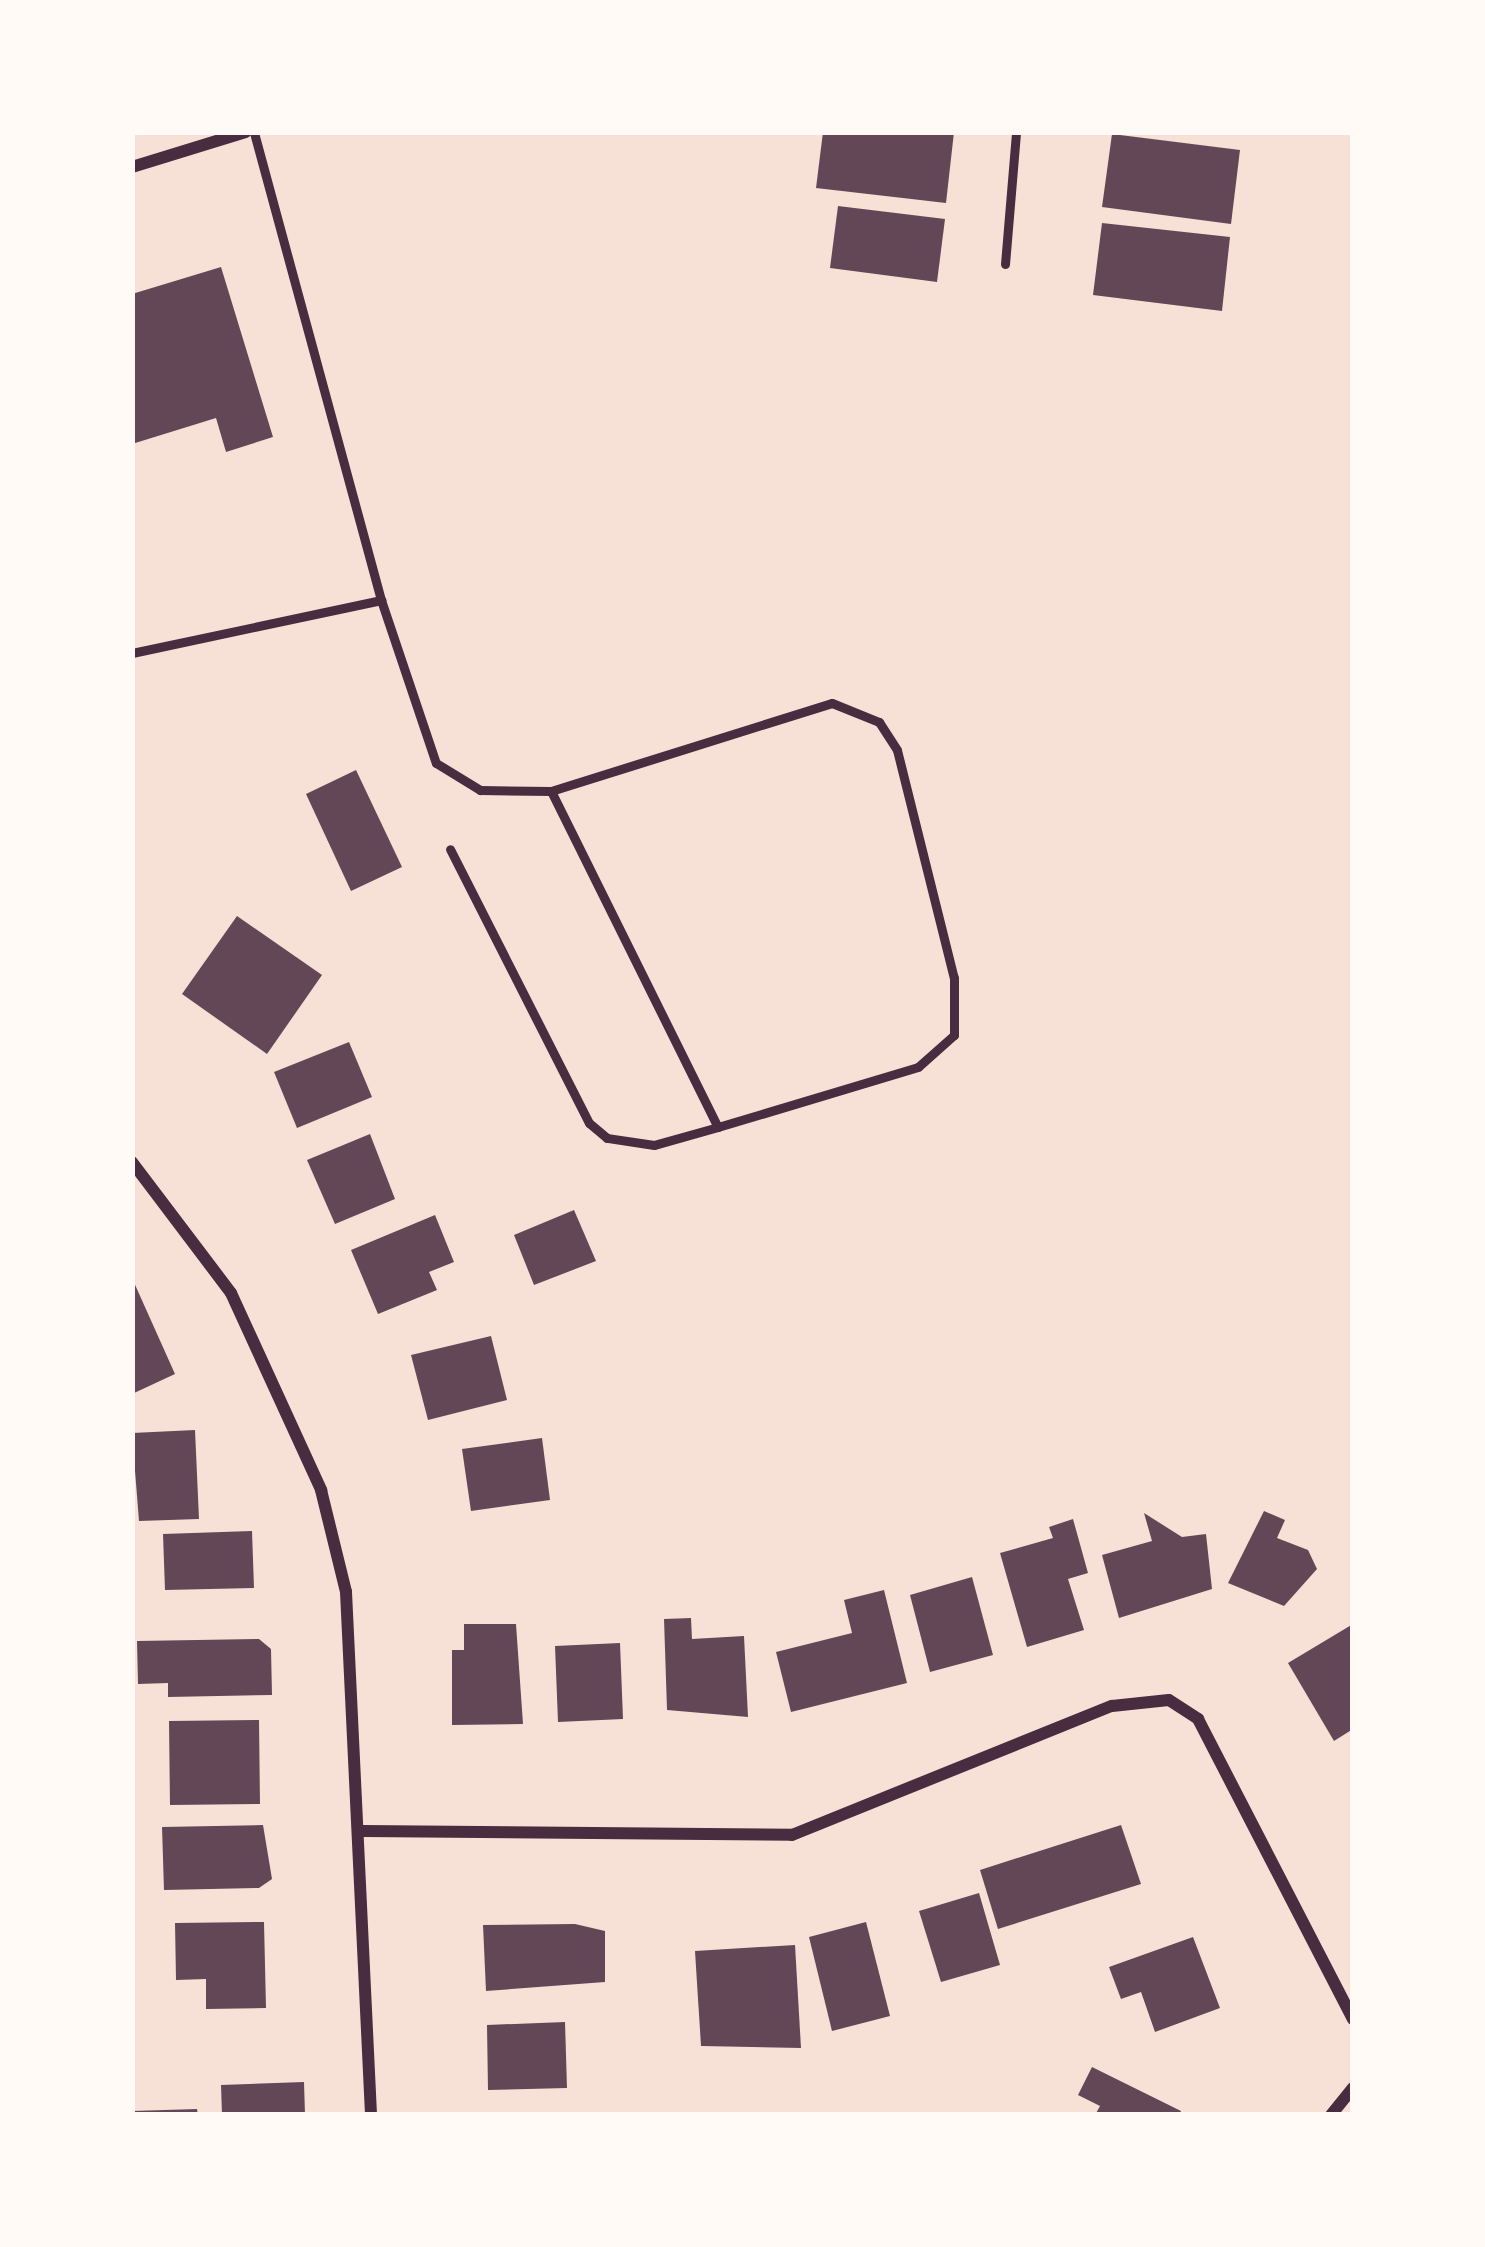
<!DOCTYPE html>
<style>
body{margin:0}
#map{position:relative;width:1485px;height:2247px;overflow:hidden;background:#f7e1d7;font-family:"Varela Round",sans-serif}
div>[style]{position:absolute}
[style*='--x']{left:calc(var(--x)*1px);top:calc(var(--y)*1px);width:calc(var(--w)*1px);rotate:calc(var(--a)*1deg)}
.building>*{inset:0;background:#644757}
.service>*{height:9px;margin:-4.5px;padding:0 4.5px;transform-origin:4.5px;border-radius:4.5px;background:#4a2c40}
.minor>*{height:12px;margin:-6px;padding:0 6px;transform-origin:6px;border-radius:6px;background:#4a2c40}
span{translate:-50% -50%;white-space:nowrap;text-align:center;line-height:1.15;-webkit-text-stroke:9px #fffaf5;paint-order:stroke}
.frame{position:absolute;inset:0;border:135px solid #fffaf5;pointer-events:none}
</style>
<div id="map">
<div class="building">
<div style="clip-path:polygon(823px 132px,954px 132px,946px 203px,816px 188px)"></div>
<div style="clip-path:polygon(1112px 134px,1240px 150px,1231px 224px,1102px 207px)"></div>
<div style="clip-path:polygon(838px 206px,945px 219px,937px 282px,830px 268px)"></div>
<div style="clip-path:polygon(1102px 223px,1230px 237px,1222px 311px,1093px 295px)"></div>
<div style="clip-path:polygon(221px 267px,273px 437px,226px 452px,216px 418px,132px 444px,132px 294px)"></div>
<div style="clip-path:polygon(356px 770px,402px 867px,351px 891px,306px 794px)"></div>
<div style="clip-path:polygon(237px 916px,322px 975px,267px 1054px,182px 994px)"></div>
<div style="clip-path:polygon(349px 1042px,372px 1097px,297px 1128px,274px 1072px)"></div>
<div style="clip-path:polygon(370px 1134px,395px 1199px,335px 1224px,307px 1160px)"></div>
<div style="clip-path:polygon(574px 1210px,596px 1261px,534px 1285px,514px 1235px)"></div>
<div style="clip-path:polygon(435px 1215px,454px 1262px,429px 1272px,437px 1290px,378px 1314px,351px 1250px)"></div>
<div style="clip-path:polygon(132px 1278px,175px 1374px,132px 1394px)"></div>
<div style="clip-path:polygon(491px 1336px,507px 1400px,428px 1420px,411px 1355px)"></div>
<div style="clip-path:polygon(195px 1430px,199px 1519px,139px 1521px,132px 1433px)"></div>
<div style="clip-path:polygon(542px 1438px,550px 1500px,471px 1511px,462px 1449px)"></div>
<div style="clip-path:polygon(1264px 1511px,1285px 1520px,1277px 1538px,1308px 1550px,1317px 1569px,1284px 1606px,1228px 1583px)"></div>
<div style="clip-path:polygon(1144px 1513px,1182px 1537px,1206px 1534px,1212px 1589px,1119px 1618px,1102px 1555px,1152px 1541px)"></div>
<div style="clip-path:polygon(1073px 1519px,1088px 1573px,1068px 1579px,1084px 1630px,1027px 1647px,1000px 1553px,1053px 1538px,1049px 1527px)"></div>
<div style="clip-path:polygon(252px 1531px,254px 1588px,165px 1590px,163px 1534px)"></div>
<div style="clip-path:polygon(972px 1577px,993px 1655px,930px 1672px,910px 1595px)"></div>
<div style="clip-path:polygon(884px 1590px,907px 1683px,791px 1712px,776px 1652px,852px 1633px,844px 1600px)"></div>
<div style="clip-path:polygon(691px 1618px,692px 1639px,744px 1636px,748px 1717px,667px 1710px,664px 1619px)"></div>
<div style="clip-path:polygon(464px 1624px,516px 1624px,523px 1724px,452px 1725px,452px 1650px,464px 1650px)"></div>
<div style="clip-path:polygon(1353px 1624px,1353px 1729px,1334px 1741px,1288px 1663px)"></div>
<div style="clip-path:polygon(259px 1639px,271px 1649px,272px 1695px,168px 1697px,168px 1683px,138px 1684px,137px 1641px)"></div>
<div style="clip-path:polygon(620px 1643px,623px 1719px,558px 1722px,555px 1646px)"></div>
<div style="clip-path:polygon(259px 1720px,260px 1804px,170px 1805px,169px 1721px)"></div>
<div style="clip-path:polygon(263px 1825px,272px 1879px,259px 1888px,164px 1890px,162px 1827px)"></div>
<div style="clip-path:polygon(1121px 1825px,1141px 1884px,998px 1929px,980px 1870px)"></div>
<div style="clip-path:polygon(979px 1893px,1000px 1965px,941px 1982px,919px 1911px)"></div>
<div style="clip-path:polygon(264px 1922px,266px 2008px,206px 2009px,206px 1979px,176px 1980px,175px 1923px)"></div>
<div style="clip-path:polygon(866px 1922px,890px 2016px,832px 2031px,809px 1937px)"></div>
<div style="clip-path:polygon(575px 1924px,605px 1931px,605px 1982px,486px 1991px,483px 1925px)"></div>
<div style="clip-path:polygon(1193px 1937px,1220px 2008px,1155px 2032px,1141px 1992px,1121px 1999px,1109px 1967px)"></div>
<div style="clip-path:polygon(795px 1945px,801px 2048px,701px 2046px,695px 1951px)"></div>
<div style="clip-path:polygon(565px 2022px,567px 2088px,488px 2090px,487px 2025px)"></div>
<div style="clip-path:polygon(1092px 2067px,1181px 2111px,1179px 2115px,1095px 2115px,1100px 2106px,1078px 2095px)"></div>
<div style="clip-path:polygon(304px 2082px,305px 2115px,222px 2115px,221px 2085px)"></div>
<div style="clip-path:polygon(197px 2109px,198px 2115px,132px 2115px,132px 2111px)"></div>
</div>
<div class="service">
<div style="--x:1005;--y:264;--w:132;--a:-85.2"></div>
<div style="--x:381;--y:600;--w:172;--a:71.4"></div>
<div style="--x:436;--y:763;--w:52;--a:31.5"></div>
<div style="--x:480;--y:790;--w:71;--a:0.8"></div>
<div style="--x:551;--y:791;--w:294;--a:-17.4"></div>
<div style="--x:832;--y:703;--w:51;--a:22"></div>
<div style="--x:879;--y:722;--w:33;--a:57"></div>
<div style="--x:897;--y:750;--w:235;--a:76"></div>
<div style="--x:954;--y:978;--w:57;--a:90"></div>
<div style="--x:954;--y:1035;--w:48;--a:138.4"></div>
<div style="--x:918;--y:1067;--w:209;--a:163.3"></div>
<div style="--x:718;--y:1127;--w:66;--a:164.3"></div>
<div style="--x:654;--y:1145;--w:48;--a:-171.5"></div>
<div style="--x:607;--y:1138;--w:23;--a:-140"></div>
<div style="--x:589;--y:1123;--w:307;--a:-116.9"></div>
<div style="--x:132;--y:653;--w:255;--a:-12"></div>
<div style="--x:381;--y:600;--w:485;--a:-105.2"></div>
<div style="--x:551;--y:791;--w:375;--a:63.6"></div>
</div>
<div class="minor">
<div style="--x:132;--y:167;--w:119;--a:-17.1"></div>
<div style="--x:132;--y:1162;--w:164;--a:52.9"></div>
<div style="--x:231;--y:1293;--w:217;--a:65.4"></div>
<div style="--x:321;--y:1490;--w:105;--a:76.2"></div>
<div style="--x:346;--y:1592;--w:524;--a:87.26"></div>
<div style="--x:363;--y:1831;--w:429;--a:0.5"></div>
<div style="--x:792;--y:1835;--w:345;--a:-22"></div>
<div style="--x:1112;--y:1706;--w:57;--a:-6"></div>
<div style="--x:1169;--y:1700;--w:35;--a:33"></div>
<div style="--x:1198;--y:1719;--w:338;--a:62.7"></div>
<div style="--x:1331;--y:2115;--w:35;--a:-51"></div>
</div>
<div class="frame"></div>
</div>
